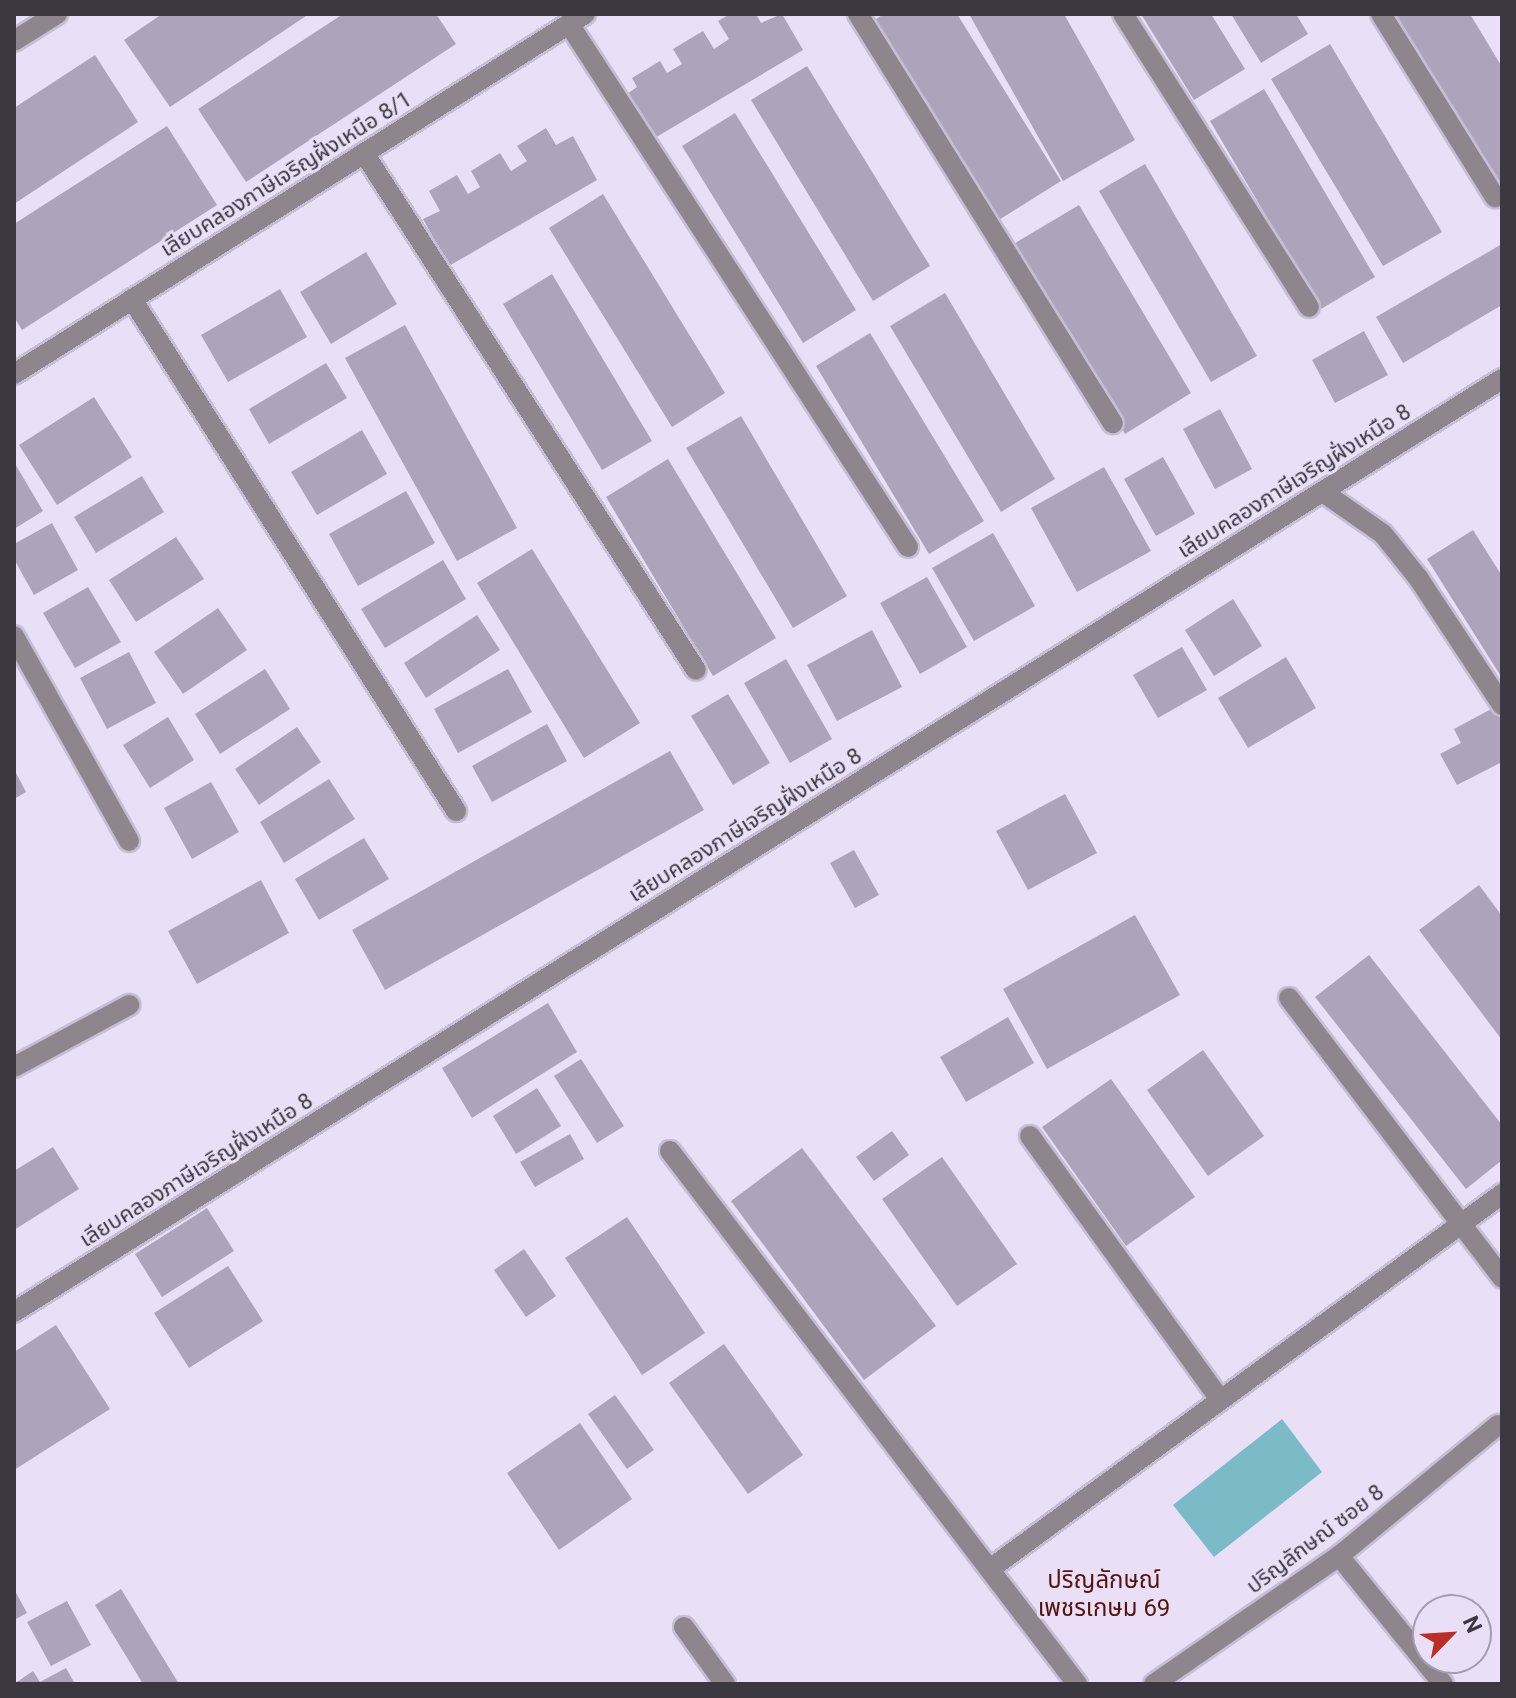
<!DOCTYPE html>
<meta charset="utf-8">
<style>
body{margin:0}
#map{position:relative;width:1516px;height:1698px;overflow:hidden;background:#e9e0f8;font-family:Roboto,"Noto Sans Thai",sans-serif}
div>[style]{position:absolute}
[style*='--x']{left:calc(var(--x)*1px);top:calc(var(--y)*1px);width:calc(var(--w)*1px);rotate:calc(var(--a)*1deg)}
.water>*{inset:0;background:#7bbbc7}
.building>*{inset:0;background:#ada4bb}
.roads{filter:drop-shadow(2px 0 #c6bed4) drop-shadow(-2px 0 #c6bed4) drop-shadow(0 2px #c6bed4) drop-shadow(0 -2px #c6bed4)}
.minor>*{height:20px;margin:-10px;padding:0 10px;transform-origin:10px;border-radius:10px;background:#8e858d}
span{translate:-50% -50%;white-space:nowrap;text-align:center;line-height:1.15;-webkit-text-stroke:6px #e9e0f8;paint-order:stroke}
.street-label{font-size:22px;color:#3c3842}
.neighbourhood-label{font-size:24px;color:#56120d}
.frame{position:absolute;inset:0;border:16px solid #3c3842;pointer-events:none}
.north{position:absolute;left:1412px;top:1594px;width:80px;height:80px;box-sizing:border-box;background:#e9e0f8;border:2px solid #a49daf;border-radius:50%;rotate:65deg;font-size:22px;font-weight:700;line-height:32px;text-align:center;color:#3c3842}
.north::after{content:'';display:block;margin:auto;width:28px;height:36px;background:#bc2e24;clip-path:polygon(50% 0,100% 100%,50% 72%,0 100%)}
</style>
<div id="map">
<div class="water">
<div style="clip-path:polygon(1282px 1419px,1322px 1472px,1214px 1557px,1173px 1505px)"></div>
</div>
<div class="building">
<div style="clip-path:polygon(162px 14px,309px 14px,170px 107px,124px 40px)"></div>
<div style="clip-path:polygon(343px 14px,436px 14px,456px 44px,246px 182px,198px 109px)"></div>
<div style="clip-path:polygon(730px 14px,756px 14px,761px 23px,782px 14px,803px 50px,653px 139px,627px 94px,637px 87px,632px 78px,660px 61px,667px 73px,682px 64px,673px 49px,703px 31px,714px 49px,729px 39px,718px 21px)"></div>
<div style="clip-path:polygon(884px 14px,957px 14px,1061px 181px,997px 221px,873px 21px)"></div>
<div style="clip-path:polygon(969px 14px,1064px 14px,1135px 140px,1063px 181px)"></div>
<div style="clip-path:polygon(1141px 14px,1211px 14px,1245px 69px,1194px 100px)"></div>
<div style="clip-path:polygon(1231px 14px,1296px 14px,1308px 34px,1261px 63px)"></div>
<div style="clip-path:polygon(1396px 14px,1470px 14px,1502px 67px,1502px 179px,1497px 182px)"></div>
<div style="clip-path:polygon(1330px 44px,1442px 232px,1383px 266px,1271px 79px)"></div>
<div style="clip-path:polygon(95px 55px,138px 122px,14px 204px,14px 108px)"></div>
<div style="clip-path:polygon(807px 66px,930px 266px,873px 301px,751px 100px)"></div>
<div style="clip-path:polygon(1264px 89px,1375px 277px,1321px 309px,1210px 121px)"></div>
<div style="clip-path:polygon(735px 113px,856px 310px,803px 343px,682px 146px)"></div>
<div style="clip-path:polygon(167px 126px,217px 205px,22px 330px,14px 317px,14px 224px)"></div>
<div style="clip-path:polygon(546px 128px,556px 145px,573px 136px,597px 180px,449px 266px,423px 219px,440px 211px,429px 191px,457px 175px,468px 194px,480px 187px,471px 171px,500px 153px,511px 171px,527px 161px,517px 146px)"></div>
<div style="clip-path:polygon(1145px 164px,1257px 356px,1211px 382px,1099px 191px)"></div>
<div style="clip-path:polygon(603px 194px,725px 393px,672px 427px,549px 228px)"></div>
<div style="clip-path:polygon(1079px 205px,1191px 393px,1125px 434px,1012px 245px)"></div>
<div style="clip-path:polygon(1502px 244px,1502px 305px,1403px 363px,1376px 317px)"></div>
<div style="clip-path:polygon(366px 252px,397px 304px,331px 344px,300px 292px)"></div>
<div style="clip-path:polygon(552px 274px,652px 441px,602px 470px,503px 304px)"></div>
<div style="clip-path:polygon(280px 289px,307px 337px,228px 382px,201px 335px)"></div>
<div style="clip-path:polygon(945px 293px,1055px 479px,1001px 512px,890px 326px)"></div>
<div style="clip-path:polygon(405px 325px,517px 528px,457px 561px,345px 358px)"></div>
<div style="clip-path:polygon(1364px 331px,1388px 375px,1335px 403px,1312px 360px)"></div>
<div style="clip-path:polygon(870px 333px,984px 521px,929px 554px,816px 366px)"></div>
<div style="clip-path:polygon(326px 363px,347px 398px,269px 444px,249px 409px)"></div>
<div style="clip-path:polygon(94px 397px,132px 457px,57px 505px,19px 445px)"></div>
<div style="clip-path:polygon(1220px 409px,1252px 469px,1215px 489px,1183px 429px)"></div>
<div style="clip-path:polygon(741px 416px,847px 596px,793px 628px,686px 448px)"></div>
<div style="clip-path:polygon(362px 430px,387px 474px,317px 515px,291px 472px)"></div>
<div style="clip-path:polygon(1163px 457px,1195px 514px,1156px 536px,1124px 479px)"></div>
<div style="clip-path:polygon(668px 459px,776px 638px,713px 676px,606px 497px)"></div>
<div style="clip-path:polygon(14px 462px,43px 511px,14px 529px)"></div>
<div style="clip-path:polygon(1104px 467px,1151px 551px,1077px 592px,1031px 508px)"></div>
<div style="clip-path:polygon(142px 476px,164px 512px,96px 553px,74px 517px)"></div>
<div style="clip-path:polygon(406px 491px,435px 543px,358px 586px,329px 534px)"></div>
<div style="clip-path:polygon(52px 523px,78px 570px,34px 595px,14px 559px,14px 544px)"></div>
<div style="clip-path:polygon(1473px 530px,1502px 576px,1502px 678px,1427px 559px)"></div>
<div style="clip-path:polygon(993px 533px,1035px 606px,974px 641px,932px 568px)"></div>
<div style="clip-path:polygon(176px 537px,204px 579px,136px 622px,109px 580px)"></div>
<div style="clip-path:polygon(532px 549px,640px 723px,584px 758px,477px 583px)"></div>
<div style="clip-path:polygon(443px 560px,466px 599px,385px 648px,361px 609px)"></div>
<div style="clip-path:polygon(927px 577px,967px 647px,920px 674px,880px 603px)"></div>
<div style="clip-path:polygon(88px 587px,121px 642px,75px 668px,43px 613px)"></div>
<div style="clip-path:polygon(1233px 599px,1262px 646px,1214px 676px,1185px 630px)"></div>
<div style="clip-path:polygon(218px 608px,247px 650px,183px 694px,154px 652px)"></div>
<div style="clip-path:polygon(477px 615px,500px 650px,426px 698px,404px 663px)"></div>
<div style="clip-path:polygon(872px 630px,902px 687px,837px 721px,807px 665px)"></div>
<div style="clip-path:polygon(1182px 647px,1207px 690px,1158px 718px,1133px 675px)"></div>
<div style="clip-path:polygon(129px 652px,156px 703px,107px 729px,80px 678px)"></div>
<div style="clip-path:polygon(1286px 657px,1316px 708px,1248px 748px,1218px 698px)"></div>
<div style="clip-path:polygon(786px 659px,832px 739px,790px 763px,744px 683px)"></div>
<div style="clip-path:polygon(265px 669px,290px 709px,220px 754px,195px 714px)"></div>
<div style="clip-path:polygon(508px 669px,532px 712px,458px 753px,434px 709px)"></div>
<div style="clip-path:polygon(728px 694px,770px 763px,733px 785px,691px 716px)"></div>
<div style="clip-path:polygon(1495px 707px,1502px 721px,1502px 762px,1457px 785px,1440px 754px,1461px 743px,1454px 729px)"></div>
<div style="clip-path:polygon(168px 717px,194px 760px,150px 788px,123px 745px)"></div>
<div style="clip-path:polygon(547px 724px,567px 761px,492px 802px,472px 766px)"></div>
<div style="clip-path:polygon(297px 727px,321px 762px,259px 805px,235px 769px)"></div>
<div style="clip-path:polygon(670px 751px,704px 810px,385px 990px,352px 930px)"></div>
<div style="clip-path:polygon(14px 769px,26px 792px,14px 799px)"></div>
<div style="clip-path:polygon(329px 779px,355px 819px,284px 863px,260px 822px)"></div>
<div style="clip-path:polygon(211px 782px,239px 832px,192px 859px,164px 808px)"></div>
<div style="clip-path:polygon(1065px 794px,1097px 853px,1028px 890px,996px 831px)"></div>
<div style="clip-path:polygon(364px 838px,389px 879px,319px 920px,295px 879px)"></div>
<div style="clip-path:polygon(854px 850px,879px 895px,855px 908px,830px 863px)"></div>
<div style="clip-path:polygon(261px 880px,289px 933px,197px 984px,168px 931px)"></div>
<div style="clip-path:polygon(1479px 885px,1502px 916px,1502px 1040px,1419px 930px)"></div>
<div style="clip-path:polygon(1135px 915px,1180px 995px,1047px 1069px,1003px 989px)"></div>
<div style="clip-path:polygon(1369px 955px,1502px 1125px,1502px 1160px,1466px 1189px,1315px 997px)"></div>
<div style="clip-path:polygon(548px 1003px,577px 1052px,472px 1118px,442px 1068px)"></div>
<div style="clip-path:polygon(1008px 1017px,1034px 1063px,966px 1102px,940px 1057px)"></div>
<div style="clip-path:polygon(1203px 1050px,1264px 1136px,1208px 1176px,1147px 1090px)"></div>
<div style="clip-path:polygon(581px 1059px,624px 1126px,597px 1143px,554px 1076px)"></div>
<div style="clip-path:polygon(1111px 1079px,1195px 1197px,1126px 1246px,1042px 1127px)"></div>
<div style="clip-path:polygon(537px 1088px,561px 1126px,516px 1154px,493px 1116px)"></div>
<div style="clip-path:polygon(892px 1131px,909px 1155px,874px 1181px,856px 1157px)"></div>
<div style="clip-path:polygon(570px 1134px,584px 1159px,535px 1187px,520px 1162px)"></div>
<div style="clip-path:polygon(53px 1147px,79px 1189px,14px 1230px,14px 1171px)"></div>
<div style="clip-path:polygon(802px 1148px,936px 1326px,864px 1380px,731px 1201px)"></div>
<div style="clip-path:polygon(942px 1157px,1017px 1264px,957px 1306px,882px 1199px)"></div>
<div style="clip-path:polygon(207px 1208px,234px 1251px,162px 1297px,135px 1254px)"></div>
<div style="clip-path:polygon(627px 1217px,705px 1333px,642px 1375px,565px 1258px)"></div>
<div style="clip-path:polygon(524px 1249px,556px 1296px,526px 1317px,494px 1270px)"></div>
<div style="clip-path:polygon(228px 1266px,263px 1321px,189px 1368px,154px 1313px)"></div>
<div style="clip-path:polygon(56px 1325px,110px 1409px,14px 1470px,14px 1352px)"></div>
<div style="clip-path:polygon(724px 1344px,803px 1455px,748px 1494px,669px 1383px)"></div>
<div style="clip-path:polygon(615px 1395px,654px 1450px,627px 1469px,588px 1414px)"></div>
<div style="clip-path:polygon(580px 1423px,632px 1499px,559px 1550px,507px 1473px)"></div>
<div style="clip-path:polygon(14px 1589px,27px 1613px,14px 1620px)"></div>
<div style="clip-path:polygon(121px 1589px,179px 1684px,143px 1684px,95px 1605px)"></div>
<div style="clip-path:polygon(67px 1601px,91px 1645px,51px 1666px,27px 1622px)"></div>
<div style="clip-path:polygon(66px 1668px,75px 1684px,14px 1684px,33px 1671px,40px 1682px)"></div>
</div>
<div class="roads">
<div class="minor">
<div style="--x:858;--y:14;--w:482;--a:58.1"></div>
<div style="--x:1123;--y:14;--w:347;--a:57.6"></div>
<div style="--x:1381;--y:14;--w:216;--a:58.1"></div>
<div style="--x:569;--y:24;--w:623;--a:57.05"></div>
<div style="--x:14;--y:41;--w:51;--a:-32.1"></div>
<div style="--x:364;--y:153;--w:614;--a:57.29"></div>
<div style="--x:132;--y:299;--w:606;--a:57.67"></div>
<div style="--x:14;--y:374;--w:675;--a:-32.23"></div>
<div style="--x:1323;--y:492;--w:73;--a:35"></div>
<div style="--x:1383;--y:534;--w:58;--a:51.3"></div>
<div style="--x:1419;--y:579;--w:151;--a:56.6"></div>
<div style="--x:14;--y:636;--w:235;--a:60.7"></div>
<div style="--x:1289;--y:998;--w:352;--a:52.7"></div>
<div style="--x:14;--y:1067;--w:131;--a:-28.3"></div>
<div style="--x:1030;--y:1136;--w:324;--a:54.2"></div>
<div style="--x:670;--y:1151;--w:671;--a:52.63"></div>
<div style="--x:14;--y:1312;--w:1756;--a:-32.09"></div>
<div style="--x:1339;--y:1556;--w:165;--a:50.9"></div>
<div style="--x:990;--y:1569;--w:635;--a:-36.22"></div>
<div style="--x:684;--y:1627;--w:70;--a:54.3"></div>
<div style="--x:1154;--y:1684;--w:225;--a:-34.7"></div>
<div style="--x:1339;--y:1556;--w:206;--a:-39.5"></div>
</div>
</div>
<div class="street-label">
<span style="left:286px;top:174px;rotate:-32deg">เลียบคลองภาษีเจริญฝั่งเหนือ 8/1</span>
<span style="left:1294px;top:481px;rotate:-32deg">เลียบคลองภาษีเจริญฝั่งเหนือ 8</span>
<span style="left:745px;top:825px;rotate:-32deg">เลียบคลองภาษีเจริญฝั่งเหนือ 8</span>
<span style="left:196px;top:1170px;rotate:-32deg">เลียบคลองภาษีเจริญฝั่งเหนือ 8</span>
<span style="left:1315px;top:1539px;rotate:-37deg">ปริญลักษณ์ ซอย 8</span>
</div>
<div class="neighbourhood-label">
<span style="left:1104px;top:1595px">ปริญลักษณ์<br>เพชรเกษม 69</span>
</div>
<div class="frame"></div>
<div class="north">N</div>
</div>
